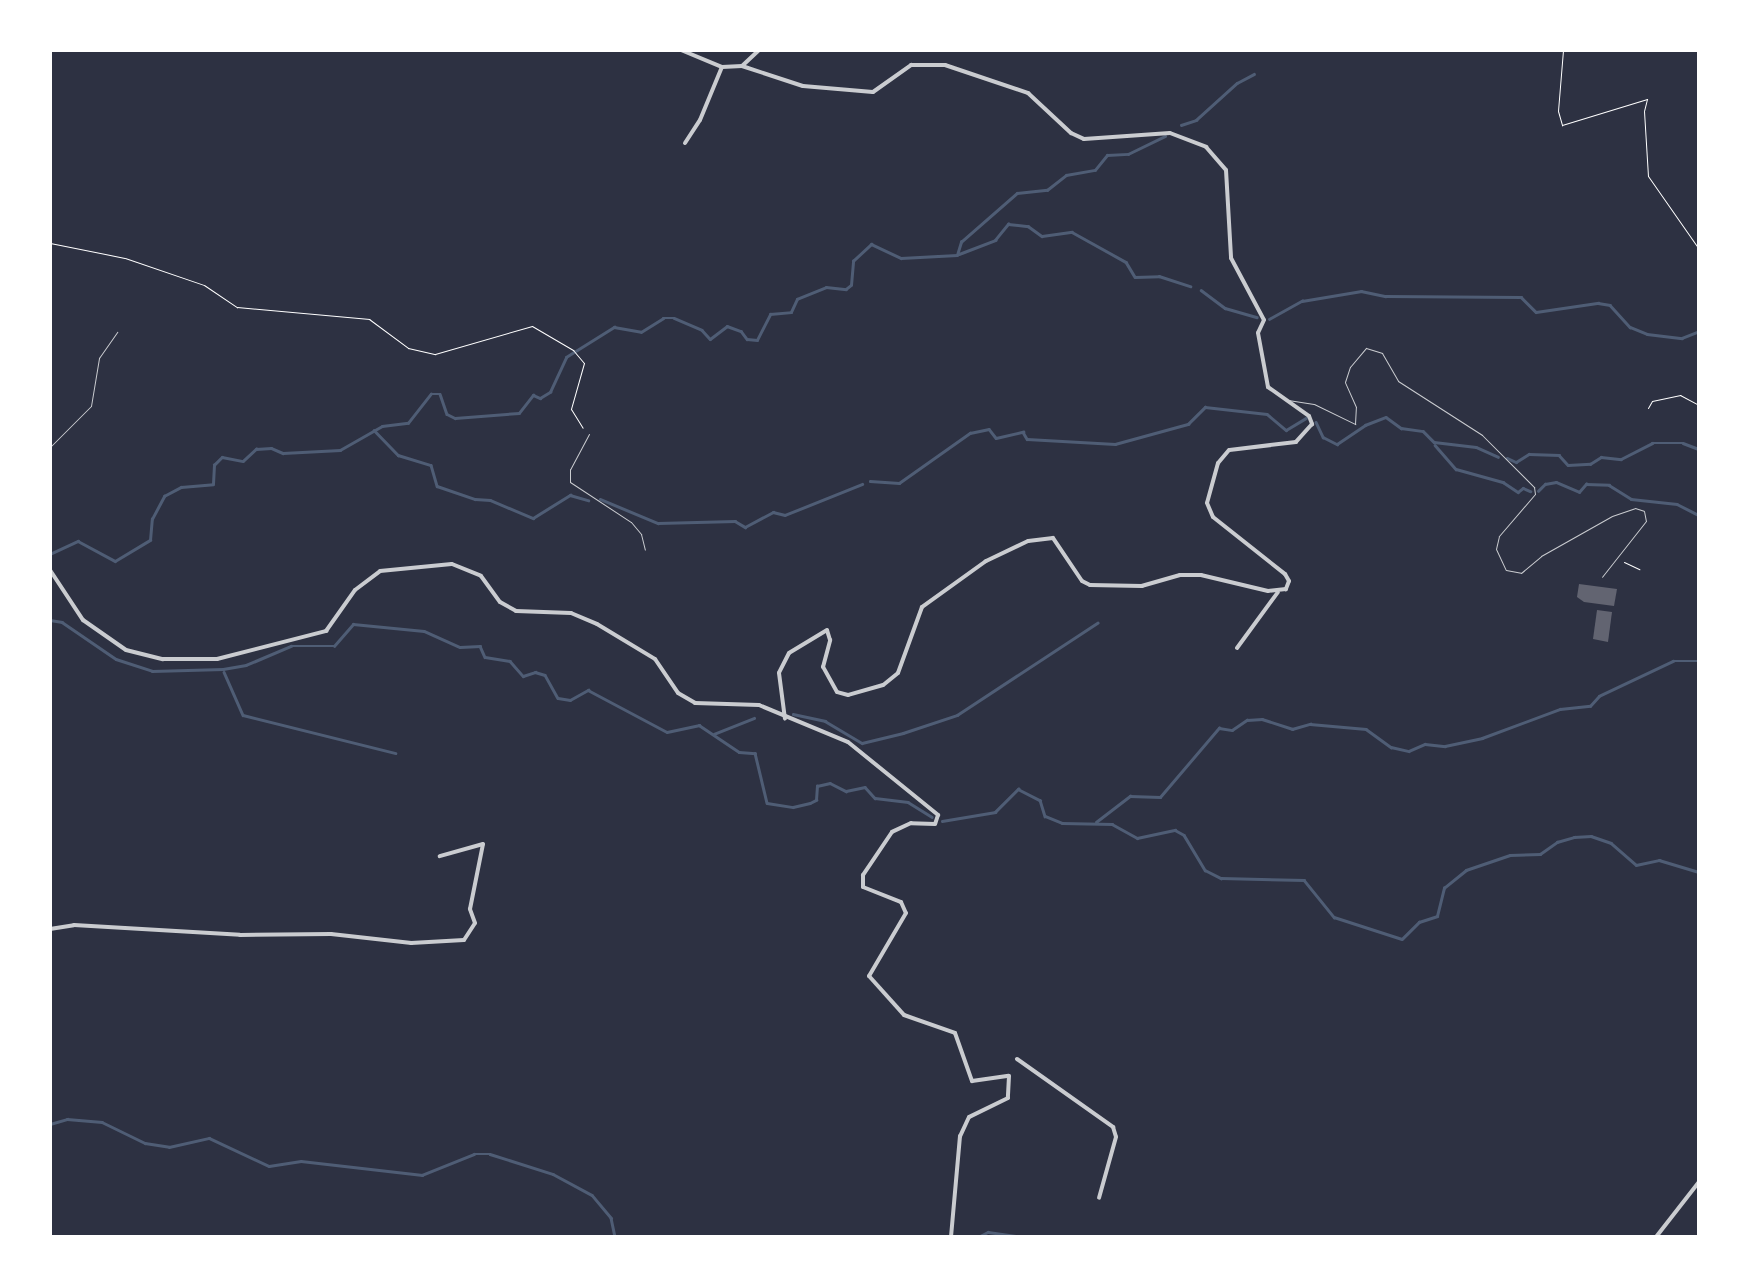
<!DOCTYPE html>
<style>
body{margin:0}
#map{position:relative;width:1749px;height:1287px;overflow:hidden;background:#2d3142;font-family:Cabin,sans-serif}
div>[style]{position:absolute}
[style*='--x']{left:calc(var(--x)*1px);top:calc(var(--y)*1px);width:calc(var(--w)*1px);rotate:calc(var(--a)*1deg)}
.stream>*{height:2.5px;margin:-1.25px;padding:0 1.25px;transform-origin:1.25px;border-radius:1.25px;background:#4f5d75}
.building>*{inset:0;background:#626471}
.path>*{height:1px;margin:-0.5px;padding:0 0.5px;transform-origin:0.5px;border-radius:0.5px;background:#fff}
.service>*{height:1px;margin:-0.5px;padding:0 0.5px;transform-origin:0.5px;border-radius:0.5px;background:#caccd0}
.minor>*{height:4px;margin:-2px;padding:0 2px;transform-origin:2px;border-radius:2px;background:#caccd0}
.tertiary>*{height:4px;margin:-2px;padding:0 2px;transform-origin:2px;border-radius:2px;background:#caccd0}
span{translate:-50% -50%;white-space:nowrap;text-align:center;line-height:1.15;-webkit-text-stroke:10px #fff;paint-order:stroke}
.frame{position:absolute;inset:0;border:52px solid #fff;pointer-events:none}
</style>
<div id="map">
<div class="stream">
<div style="--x:1181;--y:125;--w:16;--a:-18"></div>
<div style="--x:1196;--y:120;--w:55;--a:-42.1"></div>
<div style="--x:1237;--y:83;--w:19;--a:-28"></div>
<div style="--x:959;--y:254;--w:39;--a:-21"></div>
<div style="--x:995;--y:240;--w:21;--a:-51"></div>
<div style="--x:1008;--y:224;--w:20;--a:6"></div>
<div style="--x:1028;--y:226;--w:17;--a:36"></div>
<div style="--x:1042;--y:236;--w:30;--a:-8"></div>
<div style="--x:1072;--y:232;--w:62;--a:29.1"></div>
<div style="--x:1126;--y:262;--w:17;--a:59"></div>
<div style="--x:1135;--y:277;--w:24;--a:-2"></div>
<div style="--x:1159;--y:276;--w:33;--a:18"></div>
<div style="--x:1201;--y:290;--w:30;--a:37"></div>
<div style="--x:1225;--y:308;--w:33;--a:16"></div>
<div style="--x:1269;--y:319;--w:38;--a:-29"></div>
<div style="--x:1302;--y:301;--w:60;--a:-9.6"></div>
<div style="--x:1361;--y:291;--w:25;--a:12"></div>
<div style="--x:1385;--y:296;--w:136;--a:0.4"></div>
<div style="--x:1521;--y:297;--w:21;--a:45"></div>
<div style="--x:1536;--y:312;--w:63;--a:-8.3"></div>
<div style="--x:1598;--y:303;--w:12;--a:9"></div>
<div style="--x:1610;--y:305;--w:30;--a:48"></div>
<div style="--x:1630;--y:327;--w:18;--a:22"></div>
<div style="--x:1647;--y:334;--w:35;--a:7"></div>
<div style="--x:1682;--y:338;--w:18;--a:-22"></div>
<div style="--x:1316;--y:422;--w:17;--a:65"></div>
<div style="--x:1323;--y:437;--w:16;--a:27"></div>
<div style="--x:1337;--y:444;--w:34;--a:-34"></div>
<div style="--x:1365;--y:425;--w:22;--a:-21"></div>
<div style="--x:1386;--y:417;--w:19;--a:36"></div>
<div style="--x:1401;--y:428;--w:22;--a:8"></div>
<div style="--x:1423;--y:431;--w:16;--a:45"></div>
<div style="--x:1434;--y:442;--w:42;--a:6.8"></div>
<div style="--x:1476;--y:447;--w:24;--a:24"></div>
<div style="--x:374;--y:430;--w:35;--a:46"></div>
<div style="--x:398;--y:455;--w:34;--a:17"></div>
<div style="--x:431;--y:465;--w:22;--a:74"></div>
<div style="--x:437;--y:486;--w:40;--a:18.9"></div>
<div style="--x:475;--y:499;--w:15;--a:4"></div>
<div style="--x:490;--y:500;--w:47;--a:22.7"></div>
<div style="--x:533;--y:518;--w:44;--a:-31.9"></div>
<div style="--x:570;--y:495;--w:19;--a:16"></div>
<div style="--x:1435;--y:445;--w:32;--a:49"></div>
<div style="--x:1456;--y:469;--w:49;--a:15.5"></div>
<div style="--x:1503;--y:482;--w:18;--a:34"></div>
<div style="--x:1518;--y:492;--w:6;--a:-39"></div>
<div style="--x:1523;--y:488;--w:8;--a:23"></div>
<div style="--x:1507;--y:458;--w:10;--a:24"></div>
<div style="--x:1516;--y:462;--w:15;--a:-32"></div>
<div style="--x:1529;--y:454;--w:30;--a:2"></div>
<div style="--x:1559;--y:455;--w:13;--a:48"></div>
<div style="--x:1568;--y:465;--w:22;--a:-3"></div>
<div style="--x:1590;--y:464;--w:13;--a:-32"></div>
<div style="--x:1601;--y:457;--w:20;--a:6"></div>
<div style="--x:1621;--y:459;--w:35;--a:-27"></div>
<div style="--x:1652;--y:443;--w:31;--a:0"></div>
<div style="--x:1683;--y:443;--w:17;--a:21"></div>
<div style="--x:870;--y:481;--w:29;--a:4"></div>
<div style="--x:899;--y:483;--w:87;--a:-35.2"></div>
<div style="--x:970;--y:433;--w:19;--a:-12"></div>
<div style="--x:989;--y:429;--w:11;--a:52"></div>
<div style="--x:996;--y:438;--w:28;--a:-13"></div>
<div style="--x:1023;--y:432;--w:8;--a:60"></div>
<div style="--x:1027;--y:439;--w:88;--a:3.3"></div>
<div style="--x:1115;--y:444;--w:76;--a:-15.3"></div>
<div style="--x:1188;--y:424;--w:24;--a:-45"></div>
<div style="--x:1205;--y:407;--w:62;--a:6.4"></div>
<div style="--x:1267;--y:414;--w:25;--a:40"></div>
<div style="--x:1286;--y:430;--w:23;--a:-31"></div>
<div style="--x:1538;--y:491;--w:10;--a:-45"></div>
<div style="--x:1545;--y:484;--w:11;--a:-10"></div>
<div style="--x:1556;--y:482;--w:25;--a:23"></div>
<div style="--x:1579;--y:492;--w:11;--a:-49"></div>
<div style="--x:1586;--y:484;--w:23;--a:2"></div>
<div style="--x:1609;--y:485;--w:26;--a:32"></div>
<div style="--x:1631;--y:499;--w:46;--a:6.2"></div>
<div style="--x:1677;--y:504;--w:25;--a:27"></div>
<div style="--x:600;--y:499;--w:63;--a:22.5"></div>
<div style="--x:658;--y:523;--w:77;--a:-1.5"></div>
<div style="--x:735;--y:521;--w:12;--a:31"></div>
<div style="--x:745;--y:527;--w:32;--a:-28"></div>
<div style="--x:773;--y:512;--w:12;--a:14"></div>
<div style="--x:785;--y:515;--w:83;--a:-21.9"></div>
<div style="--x:50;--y:554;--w:31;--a:-25"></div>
<div style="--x:78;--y:541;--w:42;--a:28.4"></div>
<div style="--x:115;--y:561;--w:41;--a:-31"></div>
<div style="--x:150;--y:540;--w:21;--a:-85"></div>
<div style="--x:152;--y:519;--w:26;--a:-62"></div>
<div style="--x:164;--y:496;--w:19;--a:-28"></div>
<div style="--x:181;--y:487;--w:32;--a:-5"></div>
<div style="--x:213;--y:484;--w:19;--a:-87"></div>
<div style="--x:214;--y:465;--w:11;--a:-45"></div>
<div style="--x:222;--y:457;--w:21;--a:11"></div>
<div style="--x:243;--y:461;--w:18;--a:-43"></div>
<div style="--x:256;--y:449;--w:15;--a:-4"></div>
<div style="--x:271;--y:448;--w:13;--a:23"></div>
<div style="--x:283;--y:453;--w:57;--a:-3"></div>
<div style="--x:340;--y:450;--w:48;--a:-29.7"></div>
<div style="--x:382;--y:426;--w:26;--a:-7"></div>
<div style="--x:408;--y:423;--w:37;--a:-52"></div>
<div style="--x:431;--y:394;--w:9;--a:0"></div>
<div style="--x:440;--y:394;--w:21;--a:71"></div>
<div style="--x:447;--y:414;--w:9;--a:27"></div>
<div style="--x:455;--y:418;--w:64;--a:-4.5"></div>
<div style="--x:519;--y:413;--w:23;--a:-52"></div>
<div style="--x:533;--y:395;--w:8;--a:23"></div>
<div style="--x:540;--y:398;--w:12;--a:-31"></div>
<div style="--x:550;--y:392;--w:38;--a:-65"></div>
<div style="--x:566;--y:357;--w:57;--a:-32"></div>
<div style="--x:614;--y:327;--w:27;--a:10"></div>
<div style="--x:641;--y:332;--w:26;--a:-32"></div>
<div style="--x:663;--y:318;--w:11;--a:0"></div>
<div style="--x:674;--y:318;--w:30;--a:23"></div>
<div style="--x:702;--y:330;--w:12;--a:48"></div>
<div style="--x:710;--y:339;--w:21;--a:-37"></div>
<div style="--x:727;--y:326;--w:15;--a:20"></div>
<div style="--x:741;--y:331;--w:10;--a:53"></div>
<div style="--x:747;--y:339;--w:10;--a:6"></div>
<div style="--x:757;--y:340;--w:29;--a:-63"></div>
<div style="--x:770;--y:314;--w:21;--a:-5"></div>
<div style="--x:791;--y:312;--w:14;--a:-65"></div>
<div style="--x:797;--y:299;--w:31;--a:-22"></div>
<div style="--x:826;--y:287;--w:20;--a:6"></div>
<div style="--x:846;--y:289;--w:6;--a:-39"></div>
<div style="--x:851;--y:285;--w:24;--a:-85"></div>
<div style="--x:853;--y:261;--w:25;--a:-43"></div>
<div style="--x:871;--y:244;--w:33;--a:25"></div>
<div style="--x:901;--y:258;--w:56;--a:-3.1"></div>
<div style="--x:957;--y:255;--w:14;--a:-73"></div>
<div style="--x:961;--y:242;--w:74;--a:-41.2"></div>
<div style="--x:1017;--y:193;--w:30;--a:-6"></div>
<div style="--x:1047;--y:190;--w:24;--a:-38"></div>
<div style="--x:1066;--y:175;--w:29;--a:-10"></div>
<div style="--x:1095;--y:170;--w:19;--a:-51"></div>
<div style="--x:1107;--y:155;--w:21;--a:-3"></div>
<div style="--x:1128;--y:154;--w:41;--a:-25.9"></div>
<div style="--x:50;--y:620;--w:12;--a:9"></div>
<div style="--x:62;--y:622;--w:65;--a:34.4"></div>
<div style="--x:116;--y:659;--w:38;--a:18"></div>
<div style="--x:152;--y:671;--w:71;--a:-1.6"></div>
<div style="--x:223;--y:669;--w:23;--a:-10"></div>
<div style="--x:246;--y:665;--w:49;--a:-22.9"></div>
<div style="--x:291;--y:646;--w:43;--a:0"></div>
<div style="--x:334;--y:646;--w:29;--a:-49"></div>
<div style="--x:353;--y:624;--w:71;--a:5.6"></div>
<div style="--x:424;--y:631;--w:39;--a:24"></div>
<div style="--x:460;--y:647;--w:20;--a:-3"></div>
<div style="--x:480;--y:646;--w:12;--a:66"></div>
<div style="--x:485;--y:657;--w:25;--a:9"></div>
<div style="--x:510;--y:661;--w:20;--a:49"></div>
<div style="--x:523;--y:676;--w:13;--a:-18"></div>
<div style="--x:535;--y:672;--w:10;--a:17"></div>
<div style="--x:545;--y:675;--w:26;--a:61"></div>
<div style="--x:558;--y:698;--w:12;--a:9"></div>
<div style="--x:570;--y:700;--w:21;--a:-29"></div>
<div style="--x:588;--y:690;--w:89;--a:28"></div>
<div style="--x:667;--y:732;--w:33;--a:-12"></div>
<div style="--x:699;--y:725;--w:48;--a:34"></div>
<div style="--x:739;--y:752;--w:16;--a:4"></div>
<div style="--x:755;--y:753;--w:51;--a:76.5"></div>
<div style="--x:767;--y:803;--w:26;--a:9"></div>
<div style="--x:793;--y:807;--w:17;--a:-13"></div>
<div style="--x:810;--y:803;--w:7;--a:-27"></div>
<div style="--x:816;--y:800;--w:14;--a:-86"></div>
<div style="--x:817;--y:786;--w:13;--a:-13"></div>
<div style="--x:830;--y:783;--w:18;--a:27"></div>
<div style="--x:846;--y:791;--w:19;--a:-12"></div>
<div style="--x:865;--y:787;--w:15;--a:48"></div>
<div style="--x:875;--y:798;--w:33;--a:7"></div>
<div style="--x:908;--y:802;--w:28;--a:32"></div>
<div style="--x:224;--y:672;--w:47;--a:66.2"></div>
<div style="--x:243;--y:715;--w:157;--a:14"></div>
<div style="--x:793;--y:714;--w:33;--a:12"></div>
<div style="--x:825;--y:721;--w:43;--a:30.7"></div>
<div style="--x:862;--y:743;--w:42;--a:-13.7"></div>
<div style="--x:903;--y:733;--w:57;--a:-18.4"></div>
<div style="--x:957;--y:715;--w:168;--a:-33.3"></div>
<div style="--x:714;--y:734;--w:43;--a:-21.8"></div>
<div style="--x:942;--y:821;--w:54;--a:-9.6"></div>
<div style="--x:995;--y:812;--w:33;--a:-45"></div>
<div style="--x:1018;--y:789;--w:25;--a:27"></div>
<div style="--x:1040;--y:800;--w:17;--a:73"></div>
<div style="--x:1045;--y:816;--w:18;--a:22"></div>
<div style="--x:1062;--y:823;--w:50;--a:1.1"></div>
<div style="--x:1112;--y:824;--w:29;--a:29"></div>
<div style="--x:1137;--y:838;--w:39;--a:-12"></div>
<div style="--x:1175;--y:830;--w:10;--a:29"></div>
<div style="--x:1184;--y:835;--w:41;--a:59"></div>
<div style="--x:1205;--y:870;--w:18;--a:27"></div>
<div style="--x:1221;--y:878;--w:83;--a:1.4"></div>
<div style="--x:1304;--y:880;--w:48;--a:51"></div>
<div style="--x:1334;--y:917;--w:71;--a:17.9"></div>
<div style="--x:1402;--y:939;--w:24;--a:-45"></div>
<div style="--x:1419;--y:922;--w:19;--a:-18"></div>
<div style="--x:1437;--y:916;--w:29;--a:-76"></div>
<div style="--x:1444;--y:888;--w:28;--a:-39"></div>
<div style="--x:1466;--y:870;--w:46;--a:-18.8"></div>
<div style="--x:1510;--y:855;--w:30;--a:-2"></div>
<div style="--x:1540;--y:854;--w:21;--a:-35"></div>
<div style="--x:1557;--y:842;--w:18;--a:-16"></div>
<div style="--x:1574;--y:837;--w:17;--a:-3"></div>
<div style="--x:1591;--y:836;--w:21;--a:19"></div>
<div style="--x:1611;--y:843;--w:33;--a:41"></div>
<div style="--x:1636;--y:865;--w:24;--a:-12"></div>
<div style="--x:1659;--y:860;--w:42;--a:16.7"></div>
<div style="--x:1096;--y:822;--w:43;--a:-37.4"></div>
<div style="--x:1130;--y:796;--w:30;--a:2"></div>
<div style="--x:1160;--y:797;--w:91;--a:-49.5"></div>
<div style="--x:1219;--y:728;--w:13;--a:9"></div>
<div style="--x:1232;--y:730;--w:18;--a:-34"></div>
<div style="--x:1247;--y:720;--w:15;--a:-4"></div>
<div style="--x:1262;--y:719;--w:32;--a:18"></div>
<div style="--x:1292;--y:729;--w:19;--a:-16"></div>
<div style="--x:1310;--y:724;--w:56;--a:5.1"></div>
<div style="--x:1366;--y:729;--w:31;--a:36"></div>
<div style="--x:1391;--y:747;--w:18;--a:13"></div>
<div style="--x:1409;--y:751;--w:17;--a:-24"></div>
<div style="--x:1425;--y:744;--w:20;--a:6"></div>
<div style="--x:1445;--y:746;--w:38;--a:-12"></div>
<div style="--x:1482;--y:738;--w:83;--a:-20.4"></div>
<div style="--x:1560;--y:709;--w:30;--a:-6"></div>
<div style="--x:1590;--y:706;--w:13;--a:-48"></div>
<div style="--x:1599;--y:696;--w:82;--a:-25.3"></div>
<div style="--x:1673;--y:661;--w:26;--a:0"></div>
<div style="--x:50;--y:1124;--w:18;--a:-16"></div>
<div style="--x:67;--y:1119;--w:35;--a:5"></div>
<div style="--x:102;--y:1122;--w:48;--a:26"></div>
<div style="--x:145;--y:1143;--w:24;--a:9"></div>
<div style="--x:169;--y:1147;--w:41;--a:-12.7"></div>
<div style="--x:209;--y:1138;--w:66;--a:25"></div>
<div style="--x:269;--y:1166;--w:32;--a:-9"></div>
<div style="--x:301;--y:1161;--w:122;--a:6.6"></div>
<div style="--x:422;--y:1175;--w:56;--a:-22"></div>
<div style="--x:474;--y:1154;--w:16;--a:0"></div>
<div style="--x:490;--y:1154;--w:66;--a:17.6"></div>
<div style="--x:553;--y:1174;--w:44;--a:28.3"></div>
<div style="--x:592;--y:1195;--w:30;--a:50"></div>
<div style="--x:611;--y:1218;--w:19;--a:78"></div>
<div style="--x:978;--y:1237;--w:11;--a:-27"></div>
<div style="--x:988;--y:1232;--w:37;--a:8"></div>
</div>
<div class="building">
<div style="clip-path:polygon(1579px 584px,1617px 589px,1614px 606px,1584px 602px,1577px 597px)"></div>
<div style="clip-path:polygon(1597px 610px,1612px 612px,1608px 642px,1593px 639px)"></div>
</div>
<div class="path">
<div style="--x:1563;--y:50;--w:61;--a:94.7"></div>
<div style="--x:1558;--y:111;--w:15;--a:74"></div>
<div style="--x:1562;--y:125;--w:89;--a:-17"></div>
<div style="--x:1647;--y:99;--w:12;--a:104"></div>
<div style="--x:1644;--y:111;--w:65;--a:86.5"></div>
<div style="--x:1648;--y:176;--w:89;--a:55.1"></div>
<div style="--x:50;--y:243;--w:76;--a:11.3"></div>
<div style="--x:125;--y:258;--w:83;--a:18.9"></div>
<div style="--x:204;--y:285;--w:40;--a:34"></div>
<div style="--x:237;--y:307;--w:133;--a:5.2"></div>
<div style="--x:369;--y:319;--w:49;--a:36.6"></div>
<div style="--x:408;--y:348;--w:28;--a:13"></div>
<div style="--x:435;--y:354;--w:101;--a:-16.1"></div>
<div style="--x:532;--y:326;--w:48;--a:30.3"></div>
<div style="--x:573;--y:350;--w:17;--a:50"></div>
<div style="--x:584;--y:363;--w:48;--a:105.8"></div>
<div style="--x:571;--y:409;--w:22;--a:58"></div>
<div style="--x:1648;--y:408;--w:8;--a:-60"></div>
<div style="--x:1652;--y:401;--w:29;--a:-12"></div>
<div style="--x:1680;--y:395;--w:21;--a:28"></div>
<div style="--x:1624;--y:562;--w:17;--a:25"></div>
</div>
<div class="service">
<div style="--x:1288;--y:400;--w:26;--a:9"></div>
<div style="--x:1314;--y:404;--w:46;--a:26"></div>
<div style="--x:1355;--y:424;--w:17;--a:-87"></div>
<div style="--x:1356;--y:407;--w:27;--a:-114"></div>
<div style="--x:1345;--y:382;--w:16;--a:-72"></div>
<div style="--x:1350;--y:367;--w:25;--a:-50"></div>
<div style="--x:1366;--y:348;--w:17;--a:17"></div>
<div style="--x:1382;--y:353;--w:32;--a:60"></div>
<div style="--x:1398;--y:381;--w:100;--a:32.7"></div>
<div style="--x:1482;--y:435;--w:74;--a:45"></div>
<div style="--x:1534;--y:487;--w:7;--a:82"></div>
<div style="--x:1535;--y:494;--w:55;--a:130.6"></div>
<div style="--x:1499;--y:536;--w:13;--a:103"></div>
<div style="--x:1496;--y:549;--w:23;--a:65"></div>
<div style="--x:1506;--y:570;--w:15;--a:11"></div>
<div style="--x:1521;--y:573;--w:26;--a:-40"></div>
<div style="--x:1541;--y:556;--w:81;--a:-29.4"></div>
<div style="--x:1612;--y:516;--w:24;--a:-19"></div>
<div style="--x:1635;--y:508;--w:9;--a:18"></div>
<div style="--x:1644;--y:511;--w:10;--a:79"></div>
<div style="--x:1646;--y:521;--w:71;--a:128.2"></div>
<div style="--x:589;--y:434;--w:40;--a:118"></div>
<div style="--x:570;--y:469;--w:13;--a:90"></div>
<div style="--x:570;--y:482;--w:73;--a:33.3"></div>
<div style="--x:631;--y:522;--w:16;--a:50"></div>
<div style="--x:641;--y:534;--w:16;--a:76"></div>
<div style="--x:50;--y:447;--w:58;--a:-45"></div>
<div style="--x:91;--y:406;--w:49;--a:-80.5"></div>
<div style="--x:99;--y:358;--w:32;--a:-55"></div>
</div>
<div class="minor">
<div style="--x:742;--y:66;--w:64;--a:18.2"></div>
<div style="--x:803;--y:86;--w:70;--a:4.9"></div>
<div style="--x:873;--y:92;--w:47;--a:-35.4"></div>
<div style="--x:911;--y:65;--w:34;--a:0"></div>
<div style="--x:945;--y:65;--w:88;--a:18.6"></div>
<div style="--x:1028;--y:93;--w:59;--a:42.9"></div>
<div style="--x:1071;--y:133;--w:14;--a:25"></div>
<div style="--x:1084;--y:139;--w:86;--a:-4"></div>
<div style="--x:1170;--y:133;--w:39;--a:21"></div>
<div style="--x:1206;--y:147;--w:30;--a:49"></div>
<div style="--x:1226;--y:170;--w:88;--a:86.7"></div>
<div style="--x:1231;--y:258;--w:70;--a:62"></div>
<div style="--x:1264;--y:320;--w:14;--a:115"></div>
<div style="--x:1258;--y:333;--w:55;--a:79.5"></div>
<div style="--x:1268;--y:387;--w:50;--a:35.3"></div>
<div style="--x:1309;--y:416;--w:9;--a:69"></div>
<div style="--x:1312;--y:424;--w:24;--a:132"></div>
<div style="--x:1296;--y:442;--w:67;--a:173.2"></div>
<div style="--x:1229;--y:450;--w:17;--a:130"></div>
<div style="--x:1218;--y:463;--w:41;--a:105.4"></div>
<div style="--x:1207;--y:503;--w:15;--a:67"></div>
<div style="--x:1213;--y:517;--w:92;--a:38.4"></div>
<div style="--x:1285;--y:574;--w:8;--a:60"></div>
<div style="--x:1289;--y:581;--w:9;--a:111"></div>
<div style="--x:1286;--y:589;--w:18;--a:174"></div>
<div style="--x:1268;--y:591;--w:69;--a:-166.6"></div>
<div style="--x:1201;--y:575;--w:21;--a:180"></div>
<div style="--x:1180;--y:575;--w:40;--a:164"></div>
<div style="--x:1142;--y:586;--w:52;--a:-178.9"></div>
<div style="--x:1090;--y:585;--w:9;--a:-153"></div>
<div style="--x:1082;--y:581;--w:52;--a:-124"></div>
<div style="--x:1053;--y:538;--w:25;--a:173"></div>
<div style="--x:1028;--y:541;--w:47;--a:154.5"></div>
<div style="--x:986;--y:561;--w:79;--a:144.3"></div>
<div style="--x:922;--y:607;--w:70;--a:110"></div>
<div style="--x:898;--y:673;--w:19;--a:141"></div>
<div style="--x:883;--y:685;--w:36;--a:164"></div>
<div style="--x:848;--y:695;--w:11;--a:-165"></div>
<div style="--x:837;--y:692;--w:29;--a:-119"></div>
<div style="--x:823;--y:667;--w:28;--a:-75"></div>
<div style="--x:830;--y:640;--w:10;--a:-107"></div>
<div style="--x:827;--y:630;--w:44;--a:148.8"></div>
<div style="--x:789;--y:653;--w:22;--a:117"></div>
<div style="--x:779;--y:673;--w:46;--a:82.6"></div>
<div style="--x:685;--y:143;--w:27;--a:-57"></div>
<div style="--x:700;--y:120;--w:57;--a:-67.5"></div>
<div style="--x:50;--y:570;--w:60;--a:56.6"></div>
<div style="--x:83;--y:620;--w:52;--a:34.9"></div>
<div style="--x:126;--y:650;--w:38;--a:14"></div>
<div style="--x:163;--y:659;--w:54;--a:0"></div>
<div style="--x:217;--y:659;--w:113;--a:-14.4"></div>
<div style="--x:326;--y:631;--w:50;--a:-54.7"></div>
<div style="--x:355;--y:590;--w:31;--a:-37"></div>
<div style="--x:380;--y:571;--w:72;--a:-5.6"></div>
<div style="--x:452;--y:564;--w:31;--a:22"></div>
<div style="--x:481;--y:576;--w:32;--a:54"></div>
<div style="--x:500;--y:602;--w:18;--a:29"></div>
<div style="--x:516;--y:611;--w:55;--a:2.1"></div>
<div style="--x:571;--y:613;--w:28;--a:23"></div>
<div style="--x:597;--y:624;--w:68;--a:31.1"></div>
<div style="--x:655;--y:659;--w:41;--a:55.9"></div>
<div style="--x:678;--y:693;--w:20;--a:30"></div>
<div style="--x:695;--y:703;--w:64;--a:1.8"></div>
<div style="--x:759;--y:705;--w:96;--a:22.6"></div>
<div style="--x:848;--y:742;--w:116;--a:39"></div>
<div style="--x:938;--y:815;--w:9;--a:108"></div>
<div style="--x:935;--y:824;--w:24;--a:-178"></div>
<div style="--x:911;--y:823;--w:21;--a:155"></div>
<div style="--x:892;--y:832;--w:52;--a:124"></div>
<div style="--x:863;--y:875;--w:12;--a:90"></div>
<div style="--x:863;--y:887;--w:41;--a:21.5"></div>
<div style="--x:901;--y:902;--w:12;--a:66"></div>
<div style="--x:906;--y:913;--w:73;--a:120.4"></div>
<div style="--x:869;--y:976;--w:52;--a:48.1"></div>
<div style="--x:904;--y:1015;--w:54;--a:19.4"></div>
<div style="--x:955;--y:1033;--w:51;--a:70.5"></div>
<div style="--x:972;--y:1081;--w:37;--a:-8"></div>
<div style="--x:1009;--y:1076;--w:22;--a:93"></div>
<div style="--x:1008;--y:1098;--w:43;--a:154"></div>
<div style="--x:969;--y:1117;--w:21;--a:115"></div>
<div style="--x:960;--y:1136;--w:101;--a:95.1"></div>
<div style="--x:1237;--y:648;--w:69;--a:-53.8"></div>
<div style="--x:50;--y:929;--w:24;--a:-9"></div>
<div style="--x:74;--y:925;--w:166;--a:3.4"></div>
<div style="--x:240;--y:935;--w:91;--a:-0.6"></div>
<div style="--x:331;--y:934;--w:81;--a:6.4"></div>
<div style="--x:411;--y:943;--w:53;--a:-3.2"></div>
<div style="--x:464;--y:940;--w:20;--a:-57"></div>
<div style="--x:475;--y:923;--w:15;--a:-110"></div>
<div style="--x:470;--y:909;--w:66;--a:-78.7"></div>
<div style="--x:483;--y:844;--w:45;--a:164.4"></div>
<div style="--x:1017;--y:1059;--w:118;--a:35.3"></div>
<div style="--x:1113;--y:1127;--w:10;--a:73"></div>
<div style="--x:1116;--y:1137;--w:63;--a:105.6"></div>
<div style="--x:1656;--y:1237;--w:70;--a:-52"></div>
</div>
<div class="tertiary">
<div style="--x:681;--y:50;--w:44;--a:22.5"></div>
<div style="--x:722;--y:67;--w:20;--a:-3"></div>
<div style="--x:742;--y:66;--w:23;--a:-43"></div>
</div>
<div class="frame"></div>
</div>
